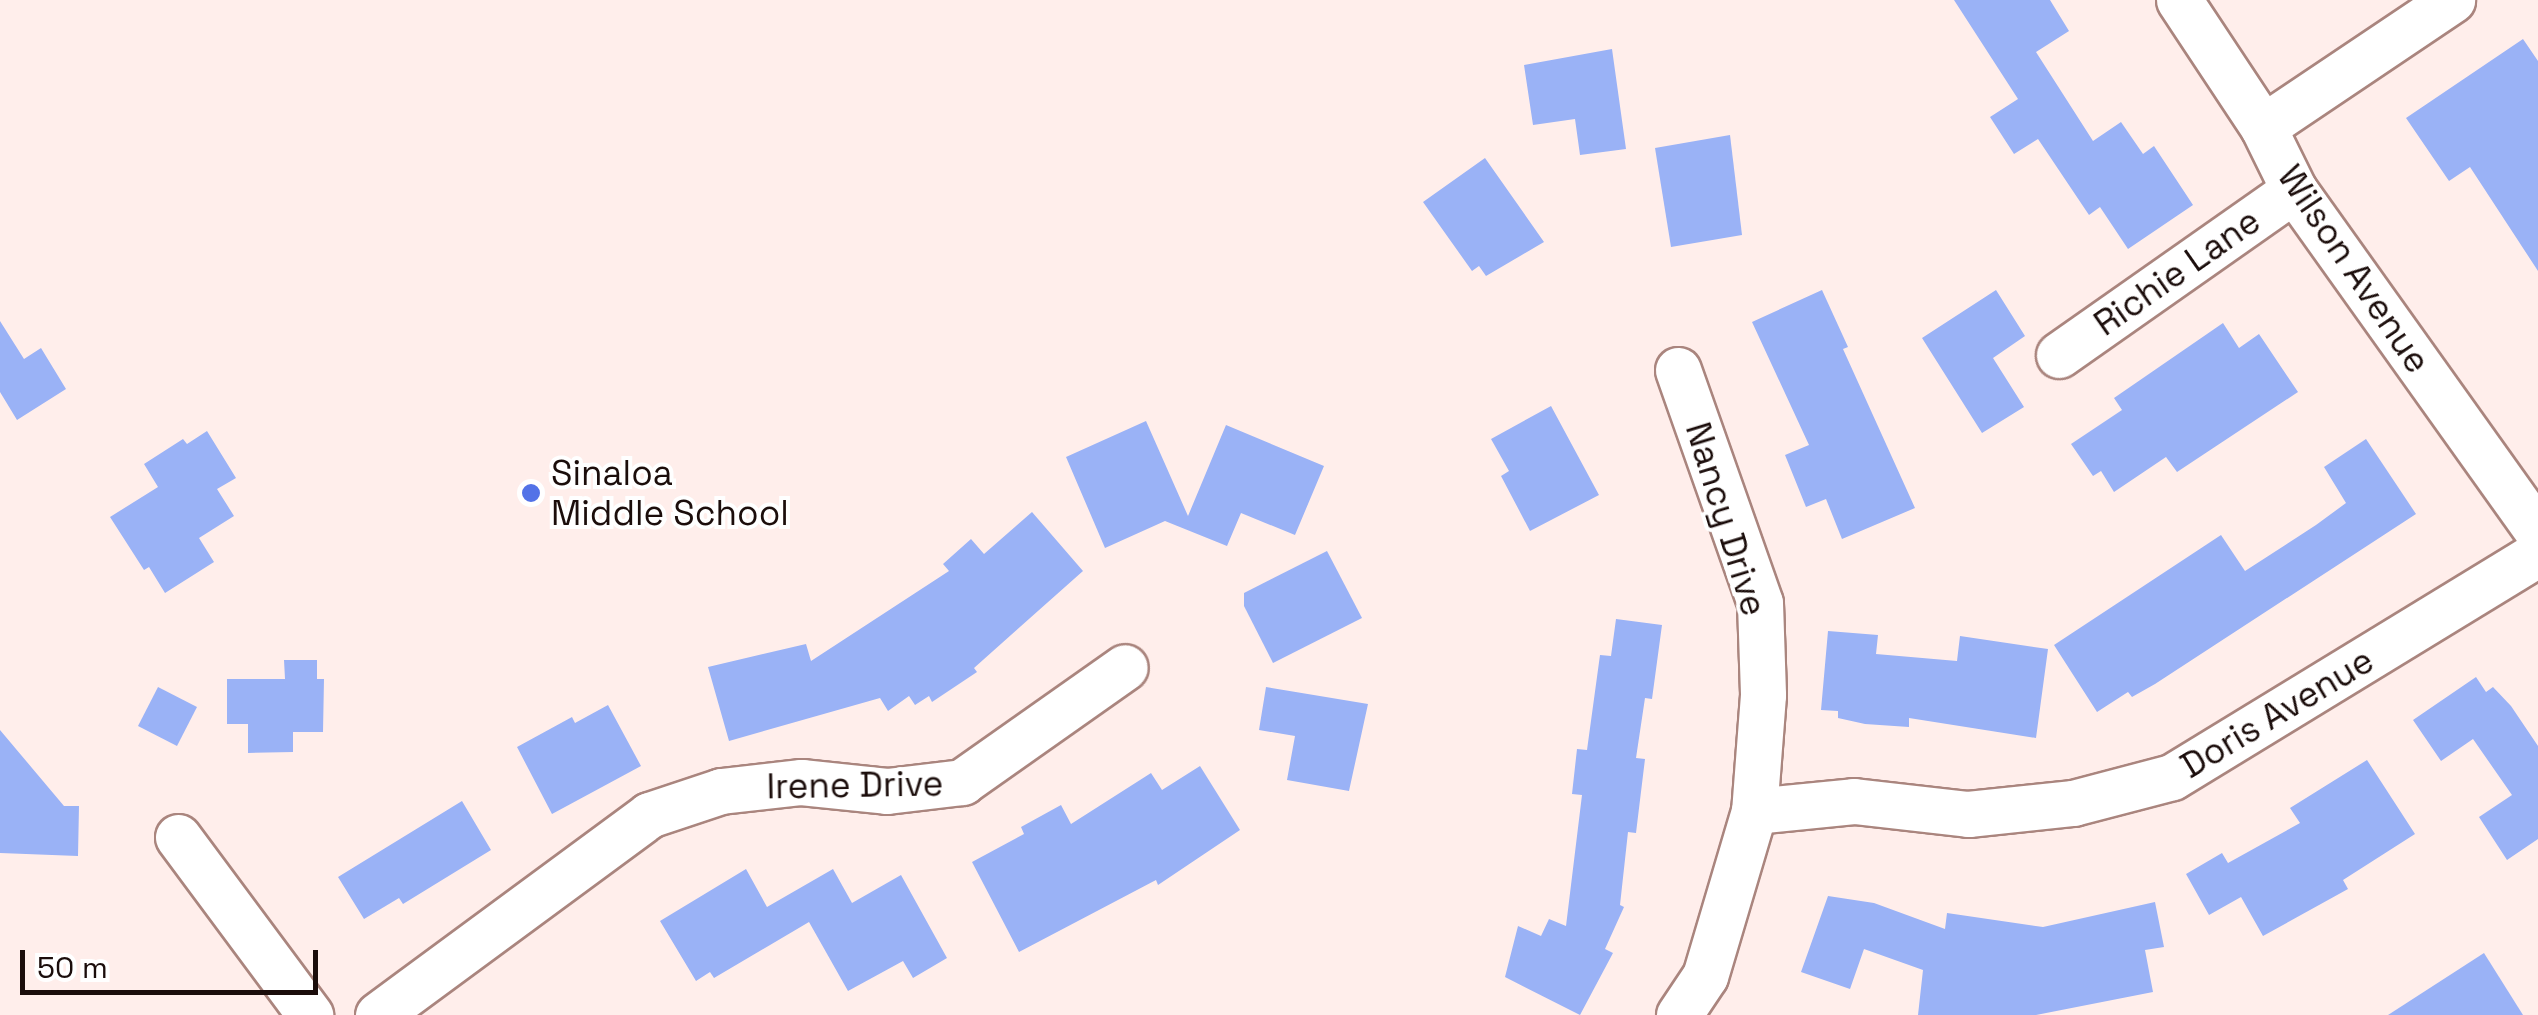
<!DOCTYPE html>
<style>
body{margin:0}
#map{position:relative;width:2538px;height:1015px;overflow:hidden;background:#ffeeeb;font-family:"Space Grotesk",sans-serif}
div>[style]{position:absolute}
[style*='--x']{left:calc(var(--x)*1px);top:calc(var(--y)*1px);width:calc(var(--w)*1px);rotate:calc(var(--a)*1deg)}
.building>*{inset:0;background:#9ab2f6}
.roads{filter:drop-shadow(2px 0 #aa857e) drop-shadow(-2px 0 #aa857e) drop-shadow(0 2px #aa857e) drop-shadow(0 -2px #aa857e)}
.street>*{height:45px;margin:-22.5px;padding:0 22.5px;transform-origin:22.5px;border-radius:22.5px;background:#fff}
.dots>*{width:28px;height:28px;translate:-50% -50%;box-sizing:border-box;border:5px solid #fff;border-radius:50%}
span{translate:-50% -50%;white-space:nowrap;text-align:center;line-height:1.15;-webkit-text-stroke:8px #fff;paint-order:stroke}
.street-label{font-size:35px;color:#1b0d0b}
.poi-label{font-size:35px;color:#1b0d0b}
.left{translate:0 -50%;text-align:left}
.scale{position:absolute;left:20px;top:950px;width:298px;height:45px;box-sizing:border-box;border:5px solid #1b0d0b;border-top:0;padding-left:12px;font-size:30px;line-height:35px;white-space:nowrap;color:#1b0d0b;-webkit-text-stroke:8px #fff;paint-order:stroke}
</style>
<div id="map">
<div class="building">
<div style="clip-path:polygon(1954px 0,2050px 0,2069px 31px,2036px 52px,2093px 141px,2121px 122px,2143px 154px,2154px 146px,2193px 205px,2128px 249px,2100px 207px,2089px 215px,2038px 139px,2014px 154px,1990px 117px,2018px 99px)"></div>
<div style="clip-path:polygon(2523px 39px,2538px 61px,2538px 271px,2470px 167px,2449px 181px,2406px 118px)"></div>
<div style="clip-path:polygon(1612px 49px,1626px 149px,1580px 155px,1575px 119px,1533px 125px,1524px 65px)"></div>
<div style="clip-path:polygon(1730px 135px,1742px 235px,1671px 247px,1655px 148px)"></div>
<div style="clip-path:polygon(1485px 158px,1544px 242px,1486px 276px,1479px 266px,1472px 271px,1423px 202px)"></div>
<div style="clip-path:polygon(1822px 290px,1848px 347px,1843px 349px,1915px 508px,1842px 539px,1826px 499px,1806px 507px,1785px 455px,1809px 445px,1752px 322px)"></div>
<div style="clip-path:polygon(1996px 290px,2025px 336px,1993px 358px,2024px 407px,1982px 433px,1922px 338px)"></div>
<div style="clip-path:polygon(0 321px,24px 359px,41px 348px,66px 389px,17px 420px,0 392px)"></div>
<div style="clip-path:polygon(2223px 323px,2239px 348px,2259px 334px,2298px 392px,2177px 472px,2166px 457px,2114px 492px,2101px 471px,2093px 476px,2071px 444px,2122px 410px,2114px 398px)"></div>
<div style="clip-path:polygon(1551px 406px,1599px 495px,1530px 531px,1501px 476px,1509px 471px,1491px 439px)"></div>
<div style="clip-path:polygon(1146px 421px,1188px 516px,1226px 425px,1324px 466px,1295px 535px,1241px 513px,1227px 546px,1165px 521px,1105px 548px,1066px 457px)"></div>
<div style="clip-path:polygon(207px 431px,236px 478px,217px 489px,234px 516px,199px 538px,214px 562px,165px 593px,149px 567px,144px 570px,110px 517px,158px 487px,144px 464px,183px 439px,187px 444px)"></div>
<div style="clip-path:polygon(2366px 439px,2416px 514px,2155px 684px,2132px 697px,2128px 692px,2097px 712px,2054px 645px,2221px 535px,2245px 571px,2316px 525px,2346px 503px,2324px 467px)"></div>
<div style="clip-path:polygon(1032px 512px,1083px 571px,974px 668px,977px 672px,932px 702px,929px 696px,915px 705px,909px 696px,888px 711px,880px 698px,729px 741px,708px 667px,806px 644px,811px 661px,949px 571px,943px 564px,971px 539px,984px 554px)"></div>
<div style="clip-path:polygon(1327px 551px,1362px 618px,1273px 663px,1244px 606px,1244px 593px)"></div>
<div style="clip-path:polygon(1616px 619px,1662px 625px,1652px 699px,1645px 698px,1636px 758px,1645px 759px,1636px 833px,1628px 832px,1620px 905px,1624px 907px,1605px 949px,1613px 953px,1580px 1015px,1505px 977px,1518px 926px,1541px 936px,1549px 919px,1566px 926px,1582px 795px,1572px 794px,1577px 749px,1587px 750px,1600px 655px,1611px 656px)"></div>
<div style="clip-path:polygon(1828px 631px,1878px 635px,1876px 654px,1957px 661px,1960px 636px,2048px 649px,2036px 738px,1909px 718px,1909px 727px,1865px 724px,1838px 718px,1838px 711px,1821px 710px)"></div>
<div style="clip-path:polygon(284px 660px,317px 660px,317px 679px,324px 679px,323px 732px,293px 732px,293px 752px,248px 753px,248px 724px,227px 724px,227px 679px,285px 679px)"></div>
<div style="clip-path:polygon(2476px 677px,2486px 692px,2493px 687px,2511px 706px,2538px 746px,2538px 839px,2507px 860px,2479px 817px,2512px 795px,2473px 739px,2441px 761px,2413px 720px)"></div>
<div style="clip-path:polygon(158px 687px,197px 707px,177px 746px,138px 726px)"></div>
<div style="clip-path:polygon(1266px 687px,1368px 704px,1349px 791px,1287px 780px,1295px 736px,1259px 730px)"></div>
<div style="clip-path:polygon(608px 705px,641px 766px,552px 814px,517px 747px,572px 717px,575px 723px)"></div>
<div style="clip-path:polygon(0 730px,64px 806px,79px 806px,78px 856px,0 853px)"></div>
<div style="clip-path:polygon(2367px 760px,2415px 834px,2343px 880px,2348px 889px,2263px 936px,2241px 897px,2209px 915px,2186px 874px,2222px 853px,2228px 863px,2300px 823px,2290px 808px)"></div>
<div style="clip-path:polygon(1200px 766px,1240px 830px,1158px 885px,1156px 880px,1019px 952px,972px 862px,1024px 834px,1021px 827px,1061px 805px,1071px 824px,1151px 773px,1162px 790px)"></div>
<div style="clip-path:polygon(462px 801px,491px 850px,403px 904px,399px 898px,364px 919px,338px 877px)"></div>
<div style="clip-path:polygon(746px 869px,767px 907px,833px 869px,852px 903px,901px 875px,947px 958px,913px 978px,903px 961px,848px 991px,809px 922px,714px 978px,710px 972px,696px 981px,660px 921px)"></div>
<div style="clip-path:polygon(1828px 896px,1874px 903px,1945px 929px,1947px 913px,2043px 927px,2155px 902px,2164px 947px,2145px 950px,2153px 992px,2036px 1015px,1918px 1015px,1923px 970px,1864px 949px,1850px 989px,1801px 972px)"></div>
<div style="clip-path:polygon(2484px 953px,2523px 1015px,2388px 1015px)"></div>
</div>
<div class="roads">
<div class="street">
<div style="--x:2179;--y:0;--w:152;--a:56.5"></div>
<div style="--x:2263;--y:127;--w:70;--a:63.8"></div>
<div style="--x:2294;--y:190;--w:420;--a:54.5"></div>
<div style="--x:2263;--y:127;--w:228;--a:-33.9"></div>
<div style="--x:2059;--y:355;--w:287;--a:-35.1"></div>
<div style="--x:1678;--y:370;--w:247;--a:70.6"></div>
<div style="--x:1760;--y:603;--w:92;--a:88.1"></div>
<div style="--x:1763;--y:695;--w:116;--a:94.4"></div>
<div style="--x:1754;--y:811;--w:172;--a:106.5"></div>
<div style="--x:1705;--y:976;--w:47;--a:123.7"></div>
<div style="--x:1754;--y:811;--w:100;--a:-5.7"></div>
<div style="--x:1854;--y:801;--w:115;--a:6.5"></div>
<div style="--x:1968;--y:814;--w:106;--a:-6"></div>
<div style="--x:2073;--y:803;--w:102;--a:-14.7"></div>
<div style="--x:2172;--y:777;--w:429;--a:-31.4"></div>
<div style="--x:178;--y:837;--w:222;--a:53.4"></div>
<div style="--x:378;--y:1015;--w:337;--a:-36.4"></div>
<div style="--x:649;--y:815;--w:76;--a:-18.4"></div>
<div style="--x:721;--y:791;--w:81;--a:-6.4"></div>
<div style="--x:801;--y:782;--w:86;--a:6"></div>
<div style="--x:887;--y:791;--w:76;--a:-6.8"></div>
<div style="--x:962;--y:782;--w:199;--a:-35.2"></div>
</div>
</div>
<div class="dots">
<div style="left:531px;top:493px;background:#5372e7"></div>
</div>
<div class="street-label">
<span style="left:2354px;top:269px;rotate:56deg">Wilson Avenue</span>
<span style="left:2177px;top:272px;rotate:-35deg">Richie Lane</span>
<span style="left:1726px;top:519px;rotate:73deg">Nancy Drive</span>
<span style="left:2277px;top:713px;rotate:-31deg">Doris Avenue</span>
<span style="left:855px;top:785px;rotate:-1deg">Irene Drive</span>
</div>
<div class="poi-label">
<span class="left" style="left:551px;top:493px">Sinaloa<br>Middle School</span>
</div>
<div class="scale">50 m</div>
</div>
